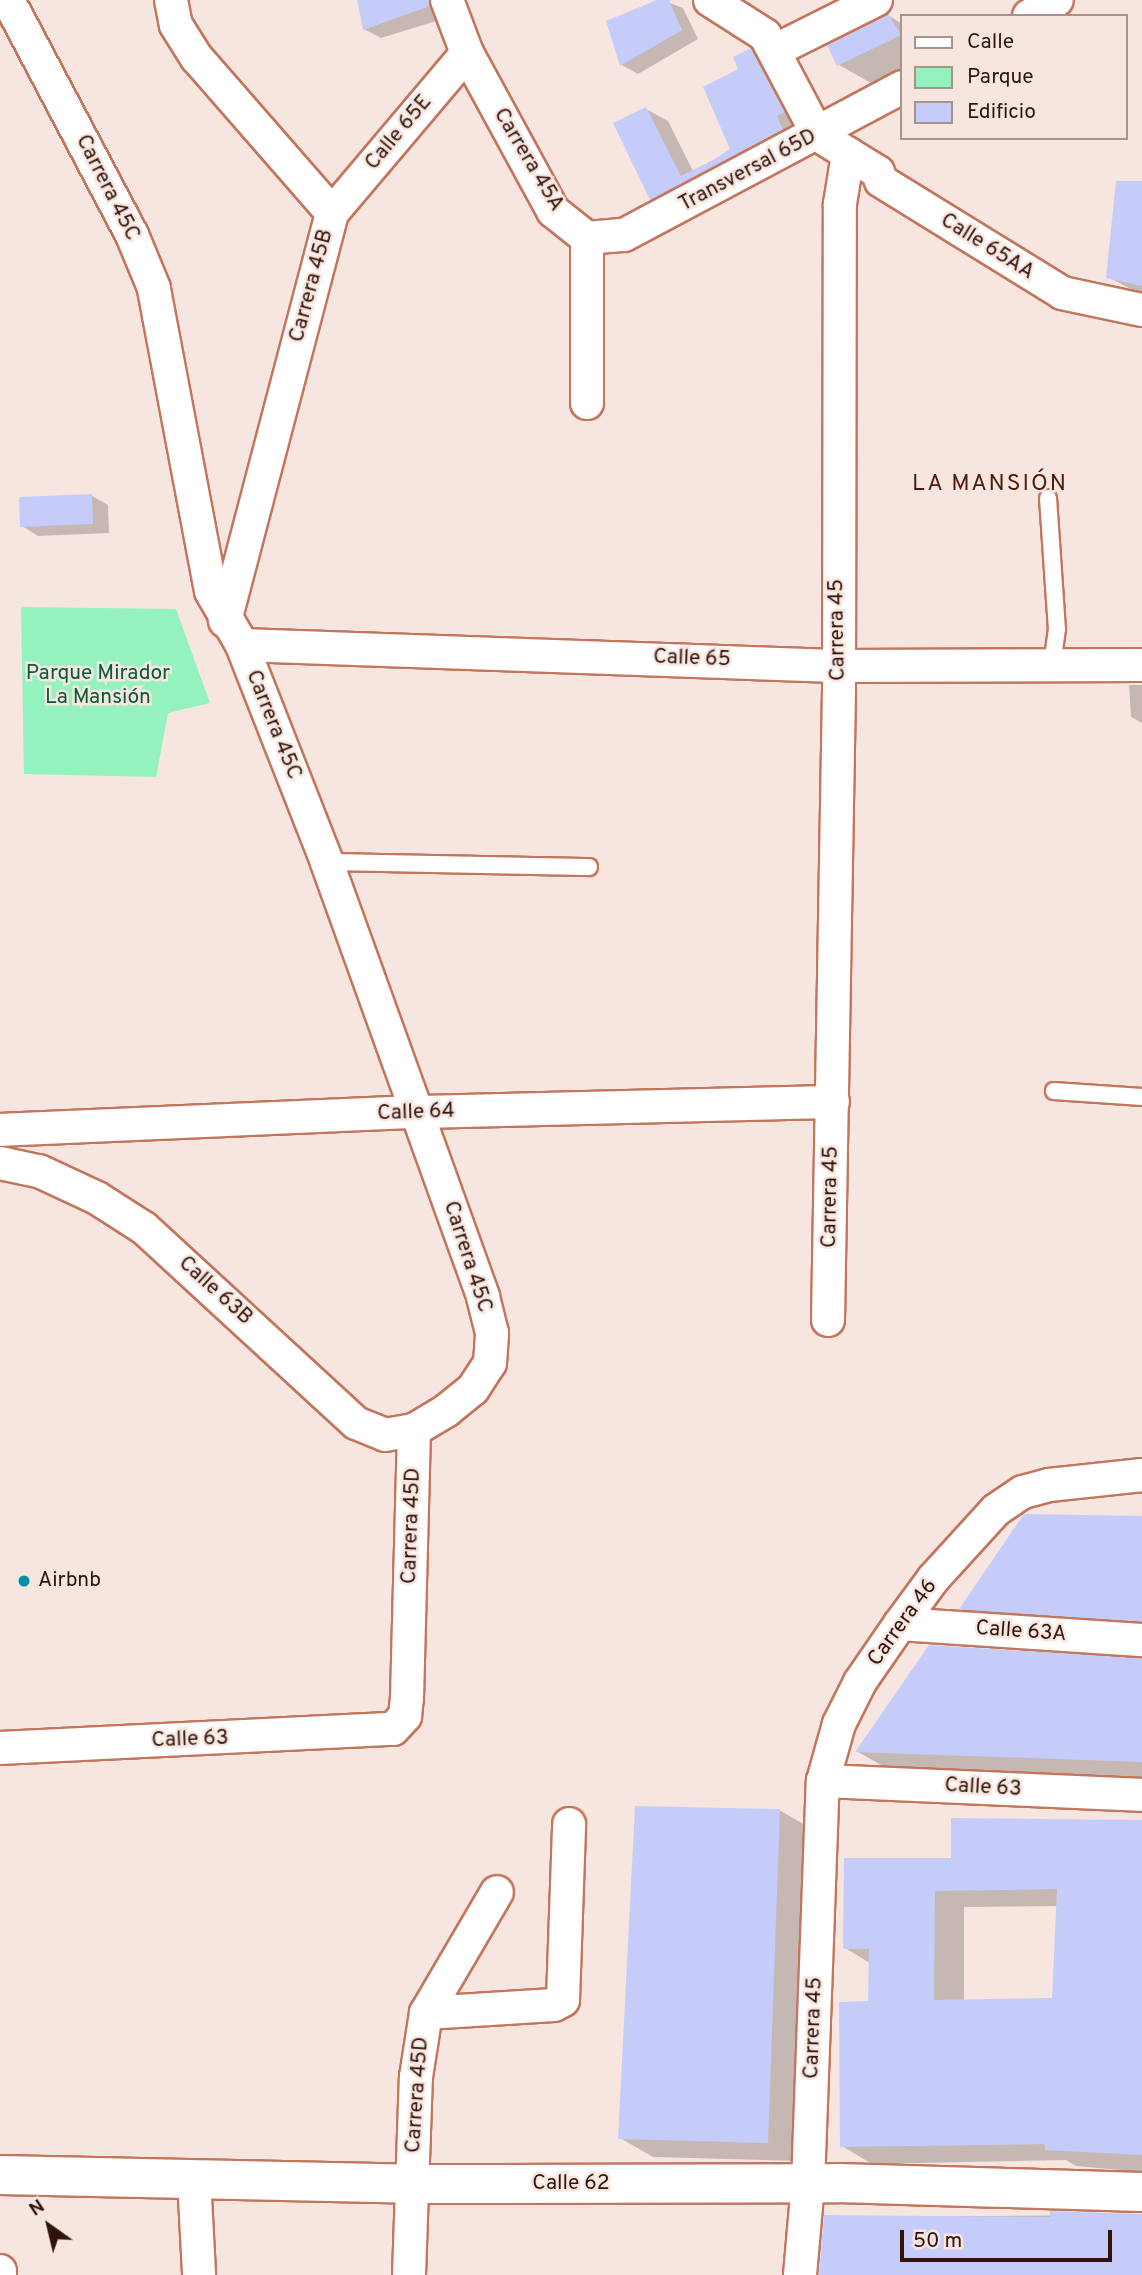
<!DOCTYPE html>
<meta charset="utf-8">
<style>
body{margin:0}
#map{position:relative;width:1142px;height:2275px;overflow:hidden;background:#f7e6e0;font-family:Overpass,sans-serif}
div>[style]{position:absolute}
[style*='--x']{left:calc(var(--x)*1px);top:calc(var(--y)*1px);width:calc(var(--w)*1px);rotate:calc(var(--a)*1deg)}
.green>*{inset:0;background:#93f2be}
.shadow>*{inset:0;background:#0003}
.building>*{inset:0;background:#c6ccf9}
.roads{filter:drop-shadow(2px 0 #c3765d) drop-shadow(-2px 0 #c3765d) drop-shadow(0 2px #c3765d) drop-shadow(0 -2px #c3765d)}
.lane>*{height:16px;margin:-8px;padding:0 8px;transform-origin:8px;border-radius:8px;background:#fff}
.street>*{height:32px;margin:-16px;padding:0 16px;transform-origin:16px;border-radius:16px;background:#fff}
.secondary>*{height:38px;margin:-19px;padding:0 19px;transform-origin:19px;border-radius:19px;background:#fff}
.dots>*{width:19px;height:19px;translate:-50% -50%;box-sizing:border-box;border:4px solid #f7e6e0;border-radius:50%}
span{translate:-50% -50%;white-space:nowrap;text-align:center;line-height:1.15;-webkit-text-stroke:5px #f7e6e0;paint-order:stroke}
.street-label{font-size:21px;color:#311309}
.park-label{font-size:21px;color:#095a39}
.poi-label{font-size:21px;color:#311309}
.left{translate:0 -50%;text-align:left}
.neighbourhood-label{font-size:23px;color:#4e1b08;letter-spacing:2px}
.legend{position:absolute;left:900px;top:14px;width:228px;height:126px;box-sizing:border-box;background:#f7e6e0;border:2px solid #a8928a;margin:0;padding:9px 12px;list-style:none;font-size:21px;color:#311309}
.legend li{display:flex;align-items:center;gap:14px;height:35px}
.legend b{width:35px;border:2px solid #a8928a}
.north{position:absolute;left:14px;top:2191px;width:70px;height:70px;-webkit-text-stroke:5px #f7e6e0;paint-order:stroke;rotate:326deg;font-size:19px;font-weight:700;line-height:28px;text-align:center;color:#311309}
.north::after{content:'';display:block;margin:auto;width:24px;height:32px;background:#311309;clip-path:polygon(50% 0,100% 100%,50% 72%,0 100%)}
.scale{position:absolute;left:900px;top:2230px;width:212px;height:32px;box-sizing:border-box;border:4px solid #311309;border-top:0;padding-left:9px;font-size:21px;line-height:24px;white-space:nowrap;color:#311309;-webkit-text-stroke:5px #f7e6e0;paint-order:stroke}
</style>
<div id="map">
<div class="green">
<div style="clip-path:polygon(21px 607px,176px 609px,210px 703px,168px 713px,156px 777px,24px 774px)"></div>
</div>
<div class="shadow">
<div style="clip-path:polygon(359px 0,442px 0,446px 18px,381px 38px,364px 29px)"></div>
<div style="clip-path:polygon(662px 0,683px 8px,698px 39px,638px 74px,622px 65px)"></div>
<div style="clip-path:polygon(888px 15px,902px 24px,902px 83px,885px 91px,839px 65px)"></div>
<div style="clip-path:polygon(751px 50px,773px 63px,806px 125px,674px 212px,652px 199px,646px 109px,668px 121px,693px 171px,732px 150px,740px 70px)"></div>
<div style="clip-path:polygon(1142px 183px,1142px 295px,1108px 277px)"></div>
<div style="clip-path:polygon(92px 496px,108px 505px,109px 533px,38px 536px,22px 526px)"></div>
<div style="clip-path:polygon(1129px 685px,1142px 685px,1142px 723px,1131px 717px)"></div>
<div style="clip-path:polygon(1142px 1518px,1142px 1637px,994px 1627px,961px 1609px)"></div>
<div style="clip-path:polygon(1142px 1660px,1142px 1779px,890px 1770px,858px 1752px)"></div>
<div style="clip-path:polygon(779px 1810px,812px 1829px,801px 2161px,653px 2157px,620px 2138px)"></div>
<div style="clip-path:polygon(evenodd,1142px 1821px,1142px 2172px,1076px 2166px,1066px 2160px,872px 2164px,842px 2146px,869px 2003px,870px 1963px,845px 1948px,953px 1860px,1142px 1821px,1058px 1906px,1054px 2000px,964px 2001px,964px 1907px,1058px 1906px)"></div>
<div style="clip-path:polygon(1142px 2215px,1142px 2275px,823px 2275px,825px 2217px)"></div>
</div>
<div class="building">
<div style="clip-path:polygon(357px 0,429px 0,430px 6px,363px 30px)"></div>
<div style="clip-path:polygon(657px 0,669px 0,682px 30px,620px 66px,606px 21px)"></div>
<div style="clip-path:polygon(888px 13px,901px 35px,837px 66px,827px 45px)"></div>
<div style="clip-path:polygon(751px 48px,785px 112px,777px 116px,783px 130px,650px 200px,613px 123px,646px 107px,681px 176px,713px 160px,730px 149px,703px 87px,738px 69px,733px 57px)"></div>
<div style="clip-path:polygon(1116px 181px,1142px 181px,1142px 286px,1106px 278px)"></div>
<div style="clip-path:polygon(92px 494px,93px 524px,20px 527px,19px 497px)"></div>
<div style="clip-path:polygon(1024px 1514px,1142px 1516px,1142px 1622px,959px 1609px)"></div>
<div style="clip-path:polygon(929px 1645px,1142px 1658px,1142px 1762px,855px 1752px)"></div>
<div style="clip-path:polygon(635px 1806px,780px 1809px,768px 2143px,618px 2139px)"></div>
<div style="clip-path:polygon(evenodd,951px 1818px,1142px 1820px,1142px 2155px,1045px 2150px,1045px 2144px,840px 2147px,839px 2002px,868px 2001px,869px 1949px,843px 1949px,844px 1858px,951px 1858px,951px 1818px,1057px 1889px,1052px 1998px,934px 2000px,935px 1891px,1057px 1889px)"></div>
<div style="clip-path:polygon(1050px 2211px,1142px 2214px,1142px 2275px,819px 2275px,824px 2215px,1050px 2217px)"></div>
</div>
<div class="roads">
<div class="lane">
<div style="--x:1048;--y:498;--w:131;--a:86.1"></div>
<div style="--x:1057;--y:629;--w:37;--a:98"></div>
<div style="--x:327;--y:862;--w:262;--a:1.1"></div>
<div style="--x:1054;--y:1091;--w:88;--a:3.9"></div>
</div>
<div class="street">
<div style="--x:171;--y:0;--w:25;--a:79"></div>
<div style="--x:176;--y:25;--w:39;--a:58"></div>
<div style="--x:197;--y:58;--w:206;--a:48.9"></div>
<div style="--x:447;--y:0;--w:57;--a:69.3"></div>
<div style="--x:467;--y:53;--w:180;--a:61.4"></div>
<div style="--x:553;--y:211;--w:43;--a:38.5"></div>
<div style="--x:710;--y:0;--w:65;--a:32.5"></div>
<div style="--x:765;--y:35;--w:113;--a:62.1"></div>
<div style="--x:818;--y:135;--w:70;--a:31.7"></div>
<div style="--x:878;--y:172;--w:9;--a:72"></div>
<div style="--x:881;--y:181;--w:213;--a:31.7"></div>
<div style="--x:1062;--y:293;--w:82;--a:12"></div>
<div style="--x:1029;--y:16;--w:32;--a:-30"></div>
<div style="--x:774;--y:51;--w:114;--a:-26.6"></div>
<div style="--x:587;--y:238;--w:37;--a:-5"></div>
<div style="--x:624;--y:235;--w:315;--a:-28"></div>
<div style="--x:587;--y:403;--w:165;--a:-90"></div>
<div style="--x:225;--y:621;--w:422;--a:-75.3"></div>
<div style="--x:332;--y:213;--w:209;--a:-49.8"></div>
<div style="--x:242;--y:645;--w:594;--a:2.02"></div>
<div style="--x:836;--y:666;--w:306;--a:-0.2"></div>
<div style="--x:0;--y:1130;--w:417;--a:-2.5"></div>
<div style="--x:417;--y:1112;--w:416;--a:-1.4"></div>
<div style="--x:0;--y:1163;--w:40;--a:12"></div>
<div style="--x:39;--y:1171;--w:64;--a:25"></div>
<div style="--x:97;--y:1198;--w:56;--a:32.6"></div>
<div style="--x:144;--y:1228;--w:288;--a:42.6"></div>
<div style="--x:356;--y:1423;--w:31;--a:22"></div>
<div style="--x:385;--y:1435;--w:29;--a:-10"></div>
<div style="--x:414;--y:1430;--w:39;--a:-31"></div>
<div style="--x:447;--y:1410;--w:33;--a:-39"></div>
<div style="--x:473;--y:1389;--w:31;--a:-57"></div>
<div style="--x:490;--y:1363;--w:30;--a:-86"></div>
<div style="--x:492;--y:1333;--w:38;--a:-104"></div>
<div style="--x:483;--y:1296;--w:461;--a:-109.8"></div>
<div style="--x:327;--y:862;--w:233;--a:-111.4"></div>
<div style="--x:242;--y:645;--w:62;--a:-119.9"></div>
<div style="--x:211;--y:591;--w:308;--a:-100.7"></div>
<div style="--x:154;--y:288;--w:57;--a:-112.5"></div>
<div style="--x:132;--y:235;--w:266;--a:-117.8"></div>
<div style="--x:828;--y:1320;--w:628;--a:-89"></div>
<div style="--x:839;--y:692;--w:488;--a:-89.9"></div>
<div style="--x:840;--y:204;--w:51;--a:-80.9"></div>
<div style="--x:900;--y:1624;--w:243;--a:3.8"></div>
<div style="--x:0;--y:1748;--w:393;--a:-2.8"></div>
<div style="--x:393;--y:1729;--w:18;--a:-47"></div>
<div style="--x:405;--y:1716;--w:18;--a:-84"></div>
<div style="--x:407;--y:1698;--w:268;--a:-88.5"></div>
<div style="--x:823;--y:1781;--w:319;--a:2.5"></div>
<div style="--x:426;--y:2013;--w:128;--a:-3.6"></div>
<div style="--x:554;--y:2005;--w:10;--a:-29"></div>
<div style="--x:563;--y:2000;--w:176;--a:-88"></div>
<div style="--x:194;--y:2178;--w:97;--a:87"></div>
<div style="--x:0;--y:2271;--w:4;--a:90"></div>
<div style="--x:409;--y:2275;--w:198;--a:-88"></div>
<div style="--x:416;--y:2077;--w:65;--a:-81.1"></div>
<div style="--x:426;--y:2013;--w:140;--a:-59.6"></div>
<div style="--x:800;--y:2275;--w:91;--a:-85"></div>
<div style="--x:808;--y:2184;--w:403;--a:-87.9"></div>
<div style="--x:823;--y:1781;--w:59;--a:-74.3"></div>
<div style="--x:839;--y:1724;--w:47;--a:-63.4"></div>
<div style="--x:860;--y:1682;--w:70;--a:-55.4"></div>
<div style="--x:900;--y:1624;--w:56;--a:-53.7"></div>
<div style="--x:933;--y:1579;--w:93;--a:-47.6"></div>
<div style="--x:996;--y:1510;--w:32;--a:-34"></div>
<div style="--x:1023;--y:1492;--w:27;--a:-15"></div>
<div style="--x:1049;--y:1485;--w:94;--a:-6.1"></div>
</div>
<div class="secondary">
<div style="--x:0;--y:2175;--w:425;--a:1.2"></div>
<div style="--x:425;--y:2184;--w:413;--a:-0.1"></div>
<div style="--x:838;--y:2183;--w:304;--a:1.7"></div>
</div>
</div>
<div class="dots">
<div style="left:24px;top:1581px;background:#008eab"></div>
</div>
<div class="street-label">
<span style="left:399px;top:133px;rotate:-50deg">Calle 65E</span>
<span style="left:528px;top:160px;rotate:59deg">Carrera 45A</span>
<span style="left:748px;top:171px;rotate:-28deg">Transversal 65D</span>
<span style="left:107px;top:188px;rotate:63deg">Carrera 45C</span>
<span style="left:987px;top:247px;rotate:32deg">Calle 65AA</span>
<span style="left:312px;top:286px;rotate:-75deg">Carrera 45B</span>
<span style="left:838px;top:630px;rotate:-91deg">Carrera 45</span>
<span style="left:692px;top:659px;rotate:2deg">Calle 65</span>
<span style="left:273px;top:725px;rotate:68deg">Carrera 45C</span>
<span style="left:416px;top:1113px;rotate:-2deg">Calle 64</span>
<span style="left:831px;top:1197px;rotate:-89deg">Carrera 45</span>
<span style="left:467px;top:1257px;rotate:72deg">Carrera 45C</span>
<span style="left:215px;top:1291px;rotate:42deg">Calle 63B</span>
<span style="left:412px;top:1526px;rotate:-88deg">Carrera 45D</span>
<span style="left:903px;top:1623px;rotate:-54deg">Carrera 46</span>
<span style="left:1021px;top:1632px;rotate:4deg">Calle 63A</span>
<span style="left:190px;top:1740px;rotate:-2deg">Calle 63</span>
<span style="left:983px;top:1788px;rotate:3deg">Calle 63</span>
<span style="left:814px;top:2028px;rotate:-88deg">Carrera 45</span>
<span style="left:418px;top:2095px;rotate:-86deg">Carrera 45D</span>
<span style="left:571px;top:2184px">Calle 62</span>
</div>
<div class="park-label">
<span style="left:98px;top:686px">Parque Mirador<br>La Mansión</span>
</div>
<div class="poi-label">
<span class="left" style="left:38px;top:1581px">Airbnb</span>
</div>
<div class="neighbourhood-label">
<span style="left:990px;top:485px">LA MANSIÓN</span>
</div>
<ul class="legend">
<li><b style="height:9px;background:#fff"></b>Calle</li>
<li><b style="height:19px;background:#93f2be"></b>Parque</li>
<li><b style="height:19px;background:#c6ccf9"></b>Edificio</li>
</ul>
<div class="north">N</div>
<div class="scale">50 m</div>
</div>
